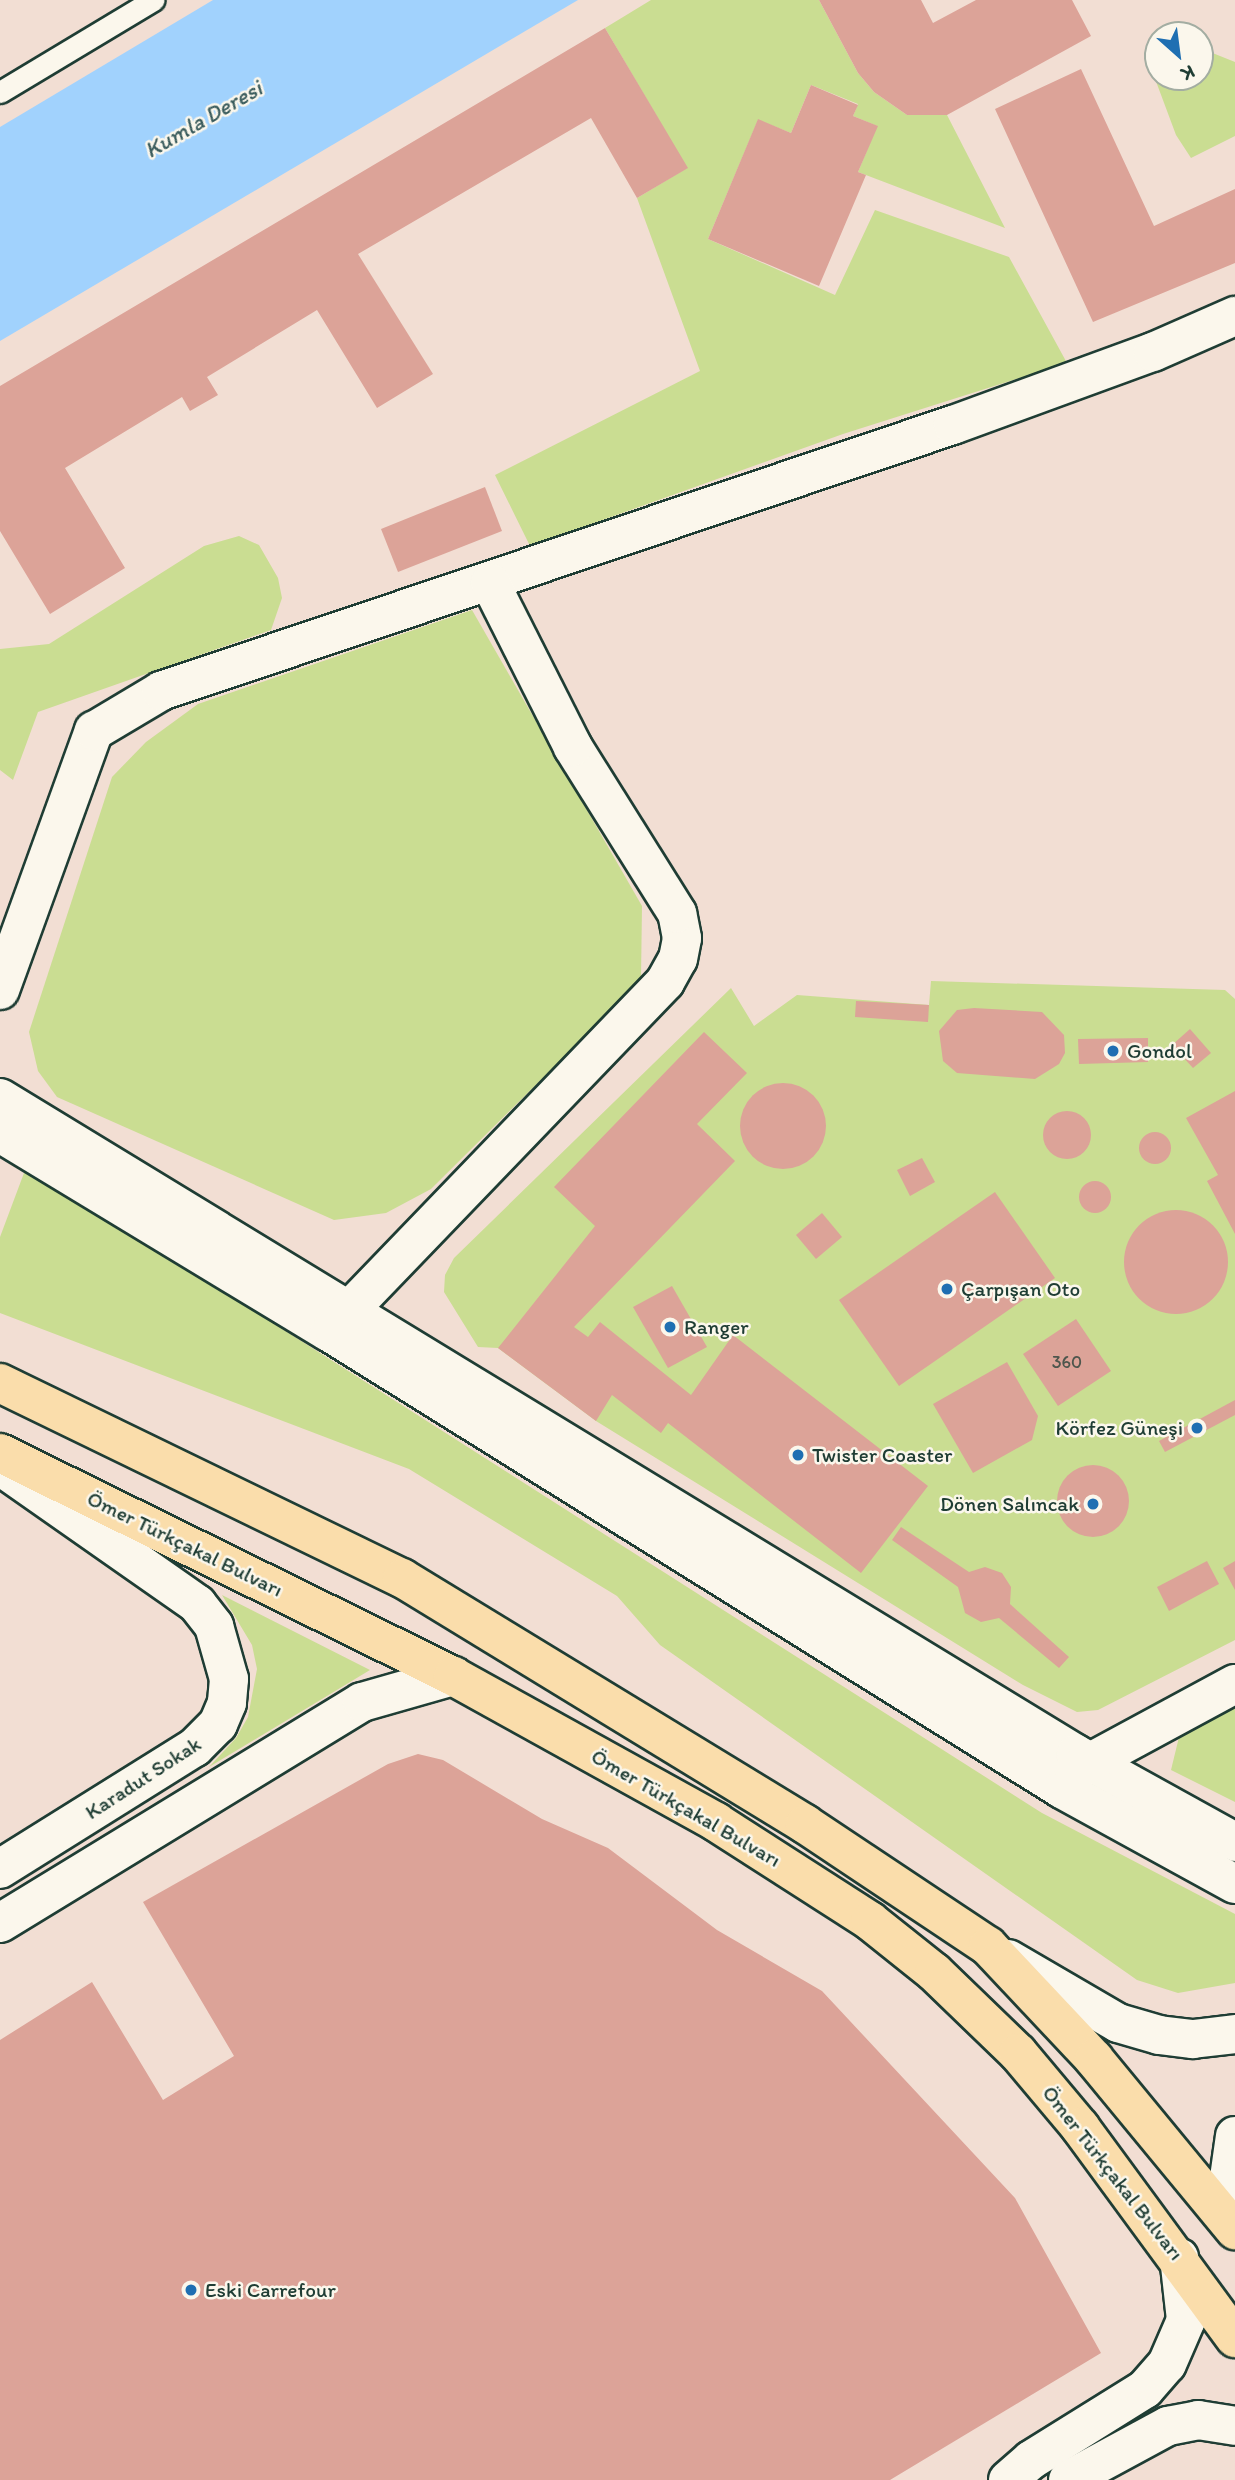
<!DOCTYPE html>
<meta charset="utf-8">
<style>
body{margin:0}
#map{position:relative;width:1235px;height:2480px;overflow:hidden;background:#f2ded3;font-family:Itim,sans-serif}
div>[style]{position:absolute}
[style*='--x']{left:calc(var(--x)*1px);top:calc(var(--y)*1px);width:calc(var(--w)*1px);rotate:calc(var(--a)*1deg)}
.green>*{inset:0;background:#cadd92}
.water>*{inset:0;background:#a1d2fd}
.building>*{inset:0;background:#dca398}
.round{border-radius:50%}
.roads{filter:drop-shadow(2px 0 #1f3d34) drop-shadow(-2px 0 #1f3d34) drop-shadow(0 2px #1f3d34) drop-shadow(0 -2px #1f3d34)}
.service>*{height:21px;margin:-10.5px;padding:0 10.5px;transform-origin:10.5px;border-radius:10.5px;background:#fbf7ec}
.minor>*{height:38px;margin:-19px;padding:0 19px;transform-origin:19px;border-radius:19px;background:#fbf7ec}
.tertiary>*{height:38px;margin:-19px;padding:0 19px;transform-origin:19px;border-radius:19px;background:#fbf7ec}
.secondary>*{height:38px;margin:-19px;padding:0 19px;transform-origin:19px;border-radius:19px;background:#fbf7ec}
.primary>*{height:38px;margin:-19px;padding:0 19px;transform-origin:19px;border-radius:19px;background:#faddab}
.dots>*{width:19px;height:19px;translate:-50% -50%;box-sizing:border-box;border:4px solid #fbf7ec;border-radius:50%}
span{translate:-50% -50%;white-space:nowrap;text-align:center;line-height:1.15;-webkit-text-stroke:5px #fbf7ec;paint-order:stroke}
.number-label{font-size:18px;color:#4e564d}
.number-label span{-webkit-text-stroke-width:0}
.poi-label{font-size:21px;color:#1f3d34}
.left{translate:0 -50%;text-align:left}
.right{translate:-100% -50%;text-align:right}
.street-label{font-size:21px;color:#1f3d34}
.water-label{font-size:23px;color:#395b5c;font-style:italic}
.north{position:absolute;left:1144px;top:21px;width:70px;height:70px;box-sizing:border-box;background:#fbf7ec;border:2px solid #a3ada2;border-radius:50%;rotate:152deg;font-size:19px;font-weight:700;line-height:28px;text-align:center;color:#1f3d34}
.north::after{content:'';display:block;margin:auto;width:24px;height:32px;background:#1f6fb2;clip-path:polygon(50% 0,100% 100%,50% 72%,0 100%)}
</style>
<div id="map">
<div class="green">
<div style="clip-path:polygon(651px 0,819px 0,858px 73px,874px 92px,907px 115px,947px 115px,1005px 228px,858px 172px,877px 126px,853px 116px,858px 104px,811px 85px,791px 133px,758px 120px,708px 239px,835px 295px,875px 210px,1009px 257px,1067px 363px,843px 434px,530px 546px,495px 475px,700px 371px,637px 198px,687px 168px,605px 28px)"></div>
<div style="clip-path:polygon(1200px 48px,1235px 62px,1235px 136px,1191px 158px,1176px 135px,1151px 68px,1158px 61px,1158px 77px,1200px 77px)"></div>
<div style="clip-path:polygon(239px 536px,259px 545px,278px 578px,282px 598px,271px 630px,38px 712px,13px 780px,0 770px,0 649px,49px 644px,204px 546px)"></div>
<div style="clip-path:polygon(472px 610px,642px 906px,641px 978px,622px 999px,431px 1189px,386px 1213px,334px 1220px,57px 1097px,38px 1071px,29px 1032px,112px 777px,146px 742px,198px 704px)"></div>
<div style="clip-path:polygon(931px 981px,1225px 990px,1235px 999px,1235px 1640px,1098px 1710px,1077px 1712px,1023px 1685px,596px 1421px,498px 1348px,478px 1347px,444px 1292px,445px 1275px,454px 1258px,731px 988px,754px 1026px,797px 995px,929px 1005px)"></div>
<div style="clip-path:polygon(24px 1173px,42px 1176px,1042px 1813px,1235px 1914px,1235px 1983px,1178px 1993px,1137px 1980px,660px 1645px,617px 1596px,409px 1469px,0 1313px,0 1237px)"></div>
<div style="clip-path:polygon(222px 1595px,370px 1670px,209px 1767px,236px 1738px,248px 1717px,257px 1669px,252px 1645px)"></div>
<div style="clip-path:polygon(1235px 1705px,1235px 1802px,1171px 1770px,1179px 1737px)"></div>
</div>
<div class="water">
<div style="clip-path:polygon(213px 0,578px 0,0 341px,0 127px)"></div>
</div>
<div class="building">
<div style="clip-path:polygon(819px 0,921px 0,933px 23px,976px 0,1072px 0,1091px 36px,947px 115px,907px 115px,874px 92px,858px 73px)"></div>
<div style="clip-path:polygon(605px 28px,688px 168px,637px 198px,591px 118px,358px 254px,433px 374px,377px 408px,317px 310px,207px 377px,218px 395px,190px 411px,182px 397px,65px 468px,125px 568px,50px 614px,0 531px,0 386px)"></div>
<div style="clip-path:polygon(1081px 69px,1154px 226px,1235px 189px,1235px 263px,1093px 322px,995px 109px)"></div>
<div style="clip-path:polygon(811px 85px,858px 105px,853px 116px,878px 126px,858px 172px,866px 175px,819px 286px,708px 239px,758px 119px,791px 133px)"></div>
<div style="clip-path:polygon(485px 487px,502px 531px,398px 572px,381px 529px)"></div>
<div style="clip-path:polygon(856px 1001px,929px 1005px,928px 1022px,855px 1017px)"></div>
<div style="clip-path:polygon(974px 1008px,1042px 1012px,1064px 1035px,1065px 1053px,1059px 1064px,1035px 1079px,957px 1073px,943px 1061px,939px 1031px,957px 1010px)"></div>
<div style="clip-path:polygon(1190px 1029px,1211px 1053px,1193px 1068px,1172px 1045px)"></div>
<div style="clip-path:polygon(704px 1032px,747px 1073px,697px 1124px,735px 1161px,574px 1327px,588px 1337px,600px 1322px,691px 1395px,733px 1335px,928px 1486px,861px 1573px,668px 1423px,661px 1433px,612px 1395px,596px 1421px,498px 1348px,595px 1226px,554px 1187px)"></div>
<div style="clip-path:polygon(1148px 1038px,1148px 1062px,1079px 1064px,1078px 1039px)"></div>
<div class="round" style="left:740px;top:1083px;width:86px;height:86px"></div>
<div style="clip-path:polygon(1235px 1091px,1235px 1234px,1207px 1181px,1218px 1175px,1186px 1118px)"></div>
<div class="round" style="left:1043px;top:1111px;width:48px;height:48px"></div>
<div class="round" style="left:1139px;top:1132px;width:32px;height:32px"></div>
<div style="clip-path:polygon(922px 1158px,935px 1182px,910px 1196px,897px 1170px)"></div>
<div class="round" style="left:1079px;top:1181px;width:32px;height:32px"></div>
<div style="clip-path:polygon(995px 1192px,1055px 1278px,899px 1386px,839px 1300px)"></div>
<div class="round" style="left:1124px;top:1210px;width:104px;height:104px"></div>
<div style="clip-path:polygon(822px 1213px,842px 1237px,816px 1259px,796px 1235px)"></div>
<div style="clip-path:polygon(672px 1286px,707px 1347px,668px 1368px,633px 1307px)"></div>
<div style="clip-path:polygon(1076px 1319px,1111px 1371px,1058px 1406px,1023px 1354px)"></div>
<div style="clip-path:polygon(1007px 1362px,1038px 1416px,1032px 1440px,973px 1473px,933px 1404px)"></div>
<div style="clip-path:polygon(1235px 1400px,1235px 1415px,1165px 1452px,1159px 1441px)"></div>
<div class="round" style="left:1057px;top:1465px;width:72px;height:72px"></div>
<div style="clip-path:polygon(901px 1527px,969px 1572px,985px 1567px,1002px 1573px,1011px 1587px,1010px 1604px,1069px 1657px,1059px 1668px,999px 1618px,981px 1622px,965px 1613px,958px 1587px,892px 1540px)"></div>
<div style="clip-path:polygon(1207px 1561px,1219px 1584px,1169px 1611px,1157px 1587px)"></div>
<div style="clip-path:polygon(1235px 1561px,1235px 1590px,1223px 1568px)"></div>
<div style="clip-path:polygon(418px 1754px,443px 1760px,542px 1819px,608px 1848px,717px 1930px,822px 1991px,1015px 2198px,1101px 2353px,890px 2480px,0 2480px,0 2040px,92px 1982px,163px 2100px,234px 2056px,143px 1902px,388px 1764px)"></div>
</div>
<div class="roads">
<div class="service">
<div style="--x:0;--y:92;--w:179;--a:-31"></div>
</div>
<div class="minor">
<div style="--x:0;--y:990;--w:276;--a:-70.1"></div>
<div style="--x:94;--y:731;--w:78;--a:-30.8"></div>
<div style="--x:161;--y:691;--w:835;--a:-18.57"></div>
<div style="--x:953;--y:425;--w:213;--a:-20.1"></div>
<div style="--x:1153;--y:352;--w:90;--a:-23.7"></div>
<div style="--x:0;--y:1098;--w:1260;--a:31.37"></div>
<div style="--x:1076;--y:1754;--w:182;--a:29"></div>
<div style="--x:0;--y:1133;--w:385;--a:31.2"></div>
<div style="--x:329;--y:1332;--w:864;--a:31.94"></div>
<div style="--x:1062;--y:1789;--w:197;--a:28.8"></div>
<div style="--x:333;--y:1327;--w:479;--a:-46.1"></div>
<div style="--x:665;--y:982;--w:26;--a:-61"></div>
<div style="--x:678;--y:959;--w:21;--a:-79"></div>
<div style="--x:682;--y:938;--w:25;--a:-101"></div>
<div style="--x:677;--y:913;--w:196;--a:-122.1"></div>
<div style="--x:573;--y:747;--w:184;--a:-116.8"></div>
<div style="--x:1074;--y:1771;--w:183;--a:-28.4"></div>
</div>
<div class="tertiary">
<div style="--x:0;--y:1466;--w:241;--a:35"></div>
<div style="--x:197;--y:1604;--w:28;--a:52"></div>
<div style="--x:214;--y:1626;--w:55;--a:74.2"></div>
<div style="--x:229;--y:1679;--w:24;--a:95"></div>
<div style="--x:227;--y:1703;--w:23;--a:113"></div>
<div style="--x:218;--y:1724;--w:33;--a:135"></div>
<div style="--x:195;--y:1747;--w:230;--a:148"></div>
<div style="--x:0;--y:1923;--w:424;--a:-31.4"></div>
<div style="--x:362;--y:1702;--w:95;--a:-15.9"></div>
</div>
<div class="secondary">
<div style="--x:1008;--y:1959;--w:127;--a:30.2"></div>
<div style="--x:1118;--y:2023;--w:43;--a:16.3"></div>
<div style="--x:1159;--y:2035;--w:34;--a:7"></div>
<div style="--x:1193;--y:2039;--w:42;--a:-6.8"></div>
<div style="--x:1235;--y:2136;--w:49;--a:98.1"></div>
<div style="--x:1228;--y:2185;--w:25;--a:74"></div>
<div style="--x:1008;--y:2480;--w:30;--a:-41"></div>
<div style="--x:1031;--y:2460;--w:134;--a:-31.9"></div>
<div style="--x:1145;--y:2389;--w:33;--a:-49"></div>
<div style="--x:1167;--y:2364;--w:48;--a:-66.6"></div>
<div style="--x:1186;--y:2320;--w:63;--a:-96.3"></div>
<div style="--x:1068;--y:2480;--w:114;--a:-28.4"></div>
<div style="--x:1168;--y:2426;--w:31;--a:-11"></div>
<div style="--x:1198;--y:2420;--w:37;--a:9"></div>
</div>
<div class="primary">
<div style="--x:0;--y:1383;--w:447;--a:25.9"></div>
<div style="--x:402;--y:1578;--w:472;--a:31.4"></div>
<div style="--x:805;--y:1824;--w:220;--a:33.7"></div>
<div style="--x:988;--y:1946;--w:155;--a:46.8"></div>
<div style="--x:1094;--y:2059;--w:222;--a:50.5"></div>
<div style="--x:0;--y:1453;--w:505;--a:26.21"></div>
<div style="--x:453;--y:1676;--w:301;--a:29"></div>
<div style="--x:716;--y:1822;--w:183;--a:32.7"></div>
<div style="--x:870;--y:1921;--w:82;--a:38.6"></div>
<div style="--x:934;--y:1972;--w:117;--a:44"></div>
<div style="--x:1018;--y:2053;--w:97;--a:50"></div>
<div style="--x:1080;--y:2127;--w:262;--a:53.7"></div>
</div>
</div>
<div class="dots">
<div style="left:1113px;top:1051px;background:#1f6fb2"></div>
<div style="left:947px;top:1289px;background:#1f6fb2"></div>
<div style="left:670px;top:1327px;background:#1f6fb2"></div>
<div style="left:1197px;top:1428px;background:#1f6fb2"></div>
<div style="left:798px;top:1455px;background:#1f6fb2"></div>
<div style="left:1093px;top:1504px;background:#1f6fb2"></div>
<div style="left:191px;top:2290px;background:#1f6fb2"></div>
</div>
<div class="number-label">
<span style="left:1067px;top:1362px">360</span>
</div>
<div class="poi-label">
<span class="left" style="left:1127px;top:1051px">Gondol</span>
<span class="left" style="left:961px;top:1289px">Çarpışan Oto</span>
<span class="left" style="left:684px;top:1327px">Ranger</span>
<span class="right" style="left:1183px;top:1428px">Körfez Güneşi</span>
<span class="left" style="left:812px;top:1455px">Twister Coaster</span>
<span class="right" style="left:1079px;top:1504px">Dönen Salıncak</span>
<span class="left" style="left:205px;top:2290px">Eski Carrefour</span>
</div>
<div class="street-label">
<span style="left:185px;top:1544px;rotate:26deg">Ömer Türkçakal Bulvarı</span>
<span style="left:143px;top:1778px;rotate:-33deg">Karadut Sokak</span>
<span style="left:686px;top:1808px;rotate:30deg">Ömer Türkçakal Bulvarı</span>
<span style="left:1113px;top:2173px;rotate:52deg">Ömer Türkçakal Bulvarı</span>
</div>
<div class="water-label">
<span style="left:203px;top:119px;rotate:-30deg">Kumla Deresi</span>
</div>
<div class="north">K</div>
</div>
